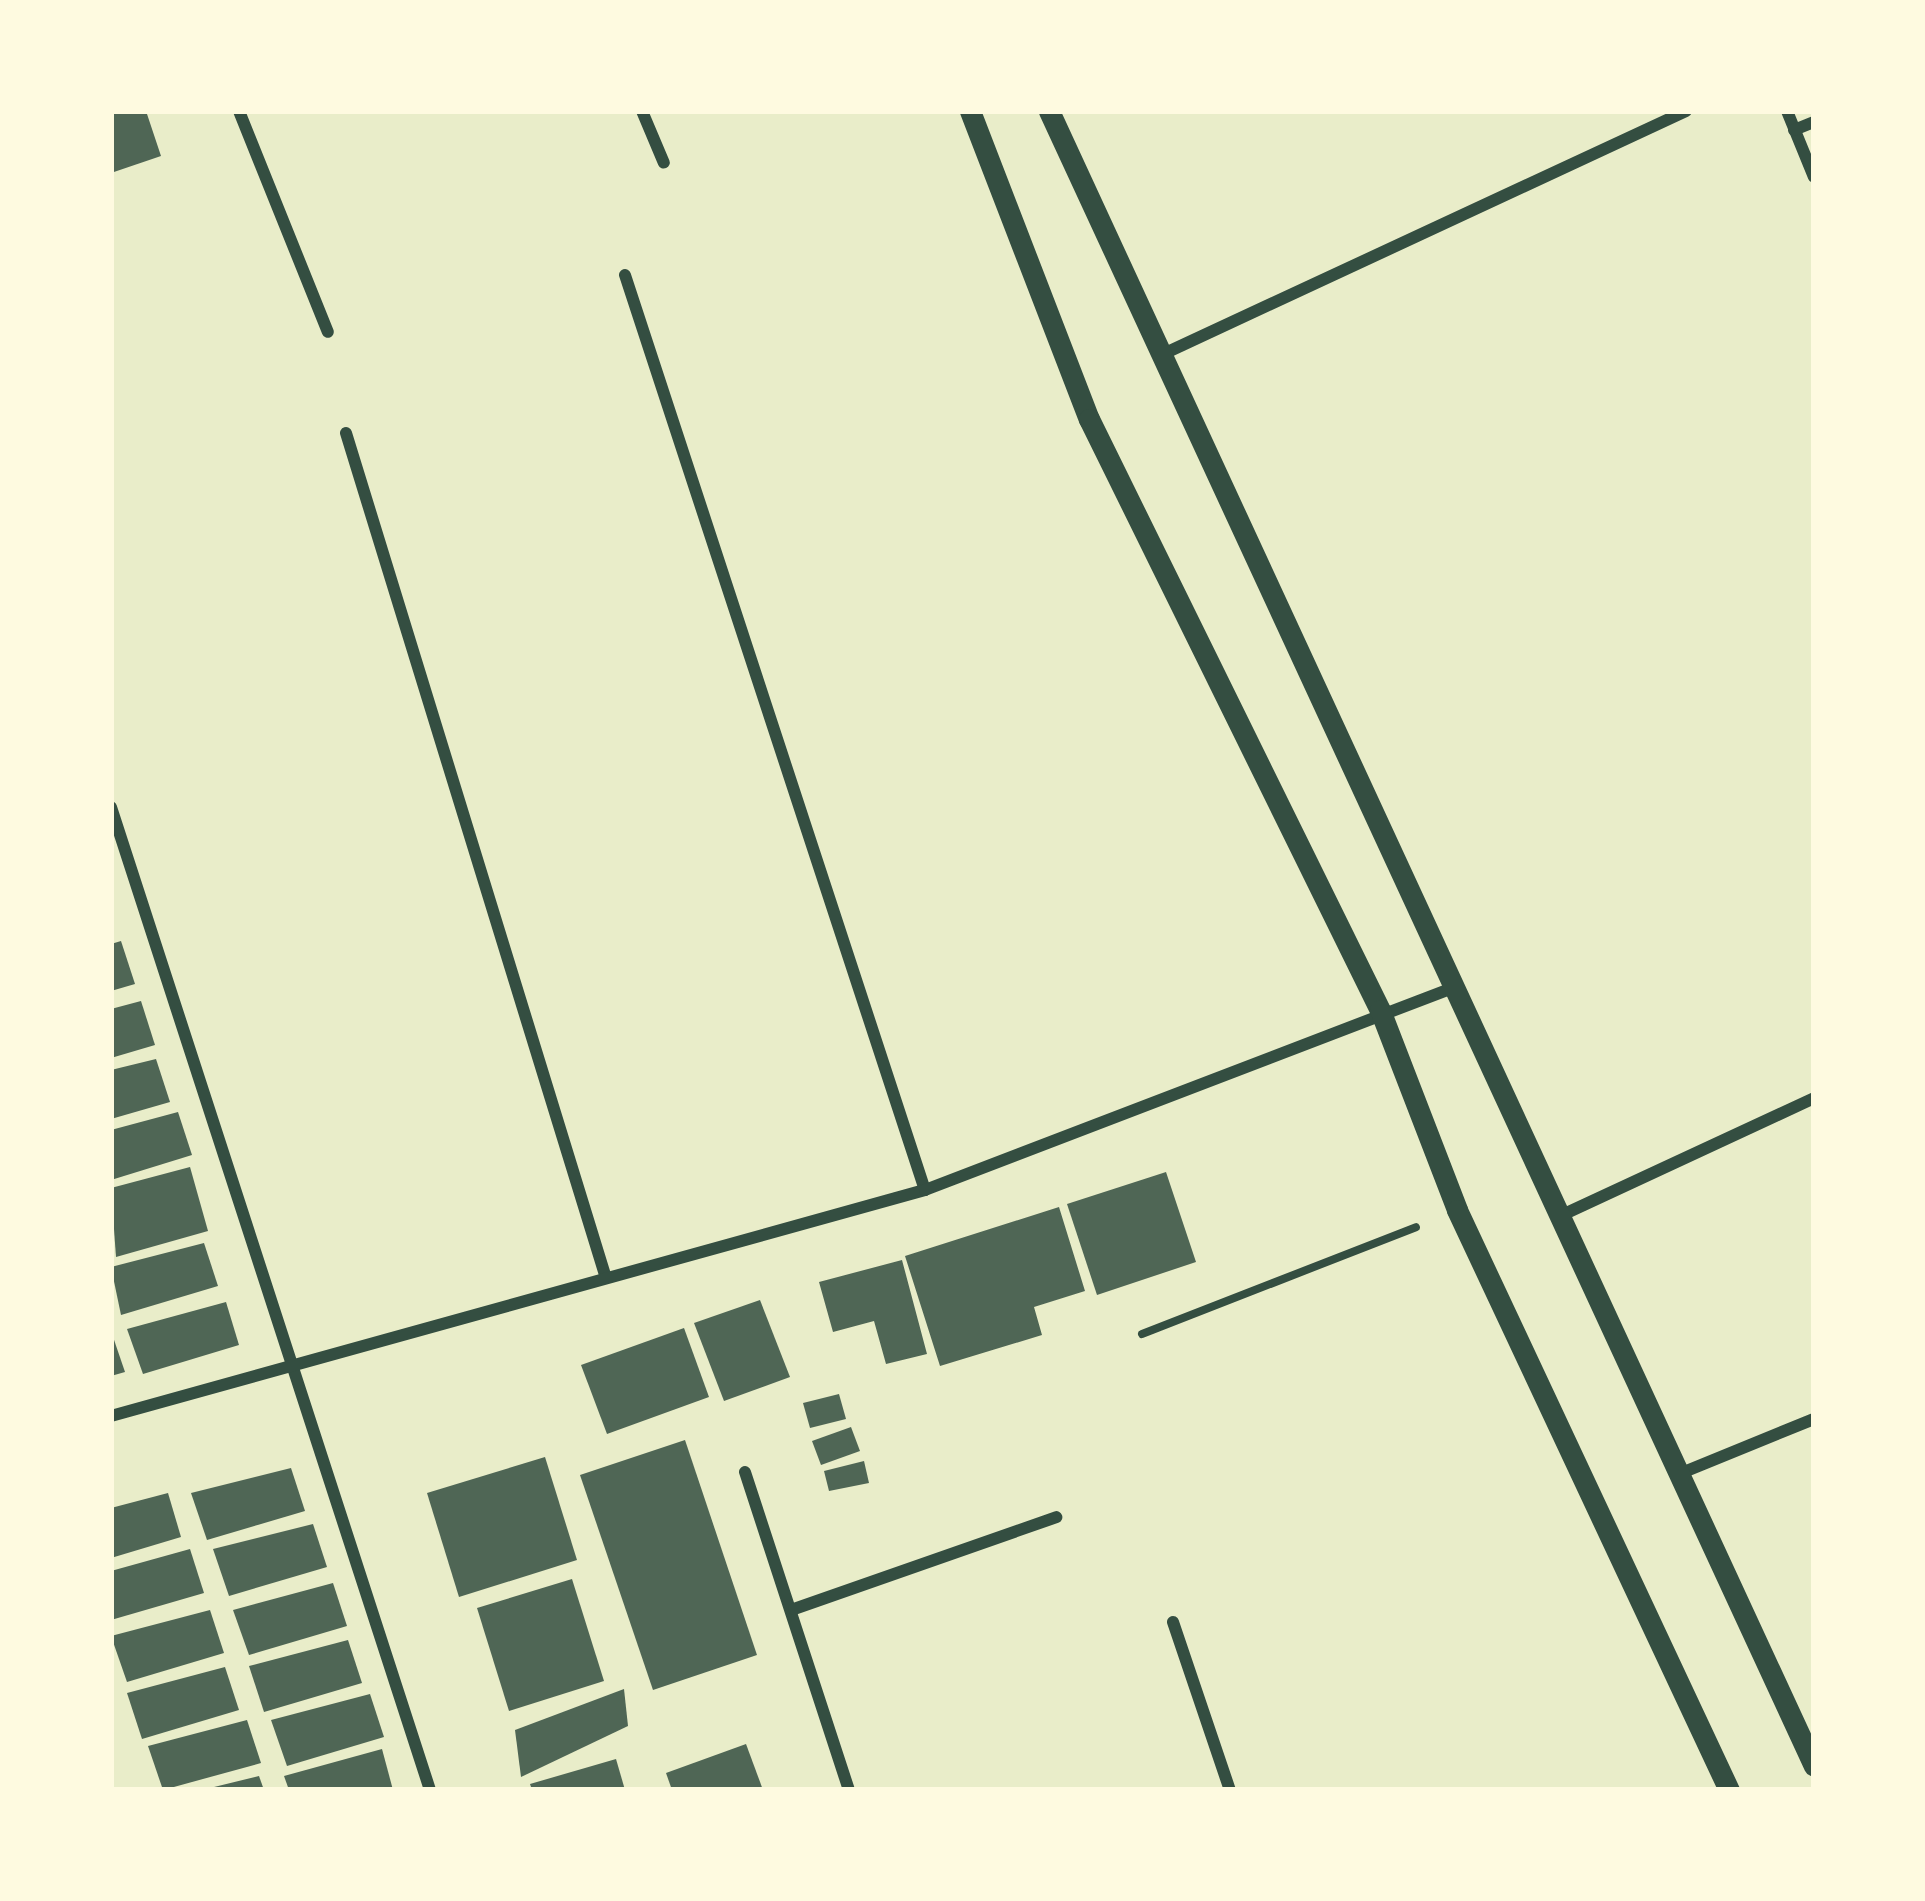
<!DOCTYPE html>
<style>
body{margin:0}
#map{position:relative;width:1925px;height:1901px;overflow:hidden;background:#e9edc9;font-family:"Fira Sans",sans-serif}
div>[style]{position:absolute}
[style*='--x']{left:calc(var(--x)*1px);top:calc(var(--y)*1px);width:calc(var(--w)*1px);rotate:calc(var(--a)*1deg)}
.building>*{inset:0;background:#4f6655}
.path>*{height:8px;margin:-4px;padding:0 4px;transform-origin:4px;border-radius:4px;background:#344e41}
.minor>*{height:12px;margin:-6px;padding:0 6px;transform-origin:6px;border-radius:6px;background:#344e41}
.tertiary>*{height:21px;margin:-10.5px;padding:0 10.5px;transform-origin:10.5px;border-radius:10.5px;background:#344e41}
span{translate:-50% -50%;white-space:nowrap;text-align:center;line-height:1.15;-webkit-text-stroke:9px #fefae0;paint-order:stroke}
.frame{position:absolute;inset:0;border:114px solid #fefae0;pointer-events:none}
</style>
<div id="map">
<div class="building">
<div style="clip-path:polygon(111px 111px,146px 111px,161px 156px,111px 173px)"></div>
<div style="clip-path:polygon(121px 941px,135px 984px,111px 991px,111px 944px)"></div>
<div style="clip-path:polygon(141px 1001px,155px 1045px,111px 1058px,111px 1009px)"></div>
<div style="clip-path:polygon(156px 1059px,170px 1102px,111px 1119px,111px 1070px)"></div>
<div style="clip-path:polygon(178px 1112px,192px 1155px,111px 1180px,111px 1130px)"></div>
<div style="clip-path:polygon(190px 1167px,208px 1231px,116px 1257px,111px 1188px)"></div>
<div style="clip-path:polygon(1166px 1172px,1196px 1262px,1097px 1295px,1067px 1204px)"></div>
<div style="clip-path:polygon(1059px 1207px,1085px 1291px,1034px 1307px,1042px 1335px,940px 1366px,905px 1256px)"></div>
<div style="clip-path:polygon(204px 1243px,218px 1286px,121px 1315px,111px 1267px)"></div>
<div style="clip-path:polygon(902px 1260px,927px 1354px,886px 1364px,874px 1321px,833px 1332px,819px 1282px)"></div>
<div style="clip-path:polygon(760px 1300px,790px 1377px,724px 1401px,694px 1323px)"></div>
<div style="clip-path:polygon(226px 1302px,239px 1345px,143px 1374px,127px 1329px)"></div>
<div style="clip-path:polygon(684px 1328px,709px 1397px,607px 1434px,581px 1365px)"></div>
<div style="clip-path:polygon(111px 1331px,125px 1372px,111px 1376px)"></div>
<div style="clip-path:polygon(839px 1394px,846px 1419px,810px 1428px,803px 1403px)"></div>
<div style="clip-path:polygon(851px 1427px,860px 1451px,821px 1465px,812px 1441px)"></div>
<div style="clip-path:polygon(685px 1440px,757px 1655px,653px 1690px,580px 1475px)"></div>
<div style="clip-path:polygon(545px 1457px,577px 1560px,459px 1597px,427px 1493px)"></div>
<div style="clip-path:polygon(864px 1461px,869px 1483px,829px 1491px,824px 1471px)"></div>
<div style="clip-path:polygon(291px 1468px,305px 1511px,207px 1540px,191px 1493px)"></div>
<div style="clip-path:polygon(168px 1493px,181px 1537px,111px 1558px,111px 1508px)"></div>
<div style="clip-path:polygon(313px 1524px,327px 1567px,229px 1596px,213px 1549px)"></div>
<div style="clip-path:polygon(190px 1549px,204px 1593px,111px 1620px,111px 1571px)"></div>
<div style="clip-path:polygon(572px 1579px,604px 1681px,509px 1711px,477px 1608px)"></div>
<div style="clip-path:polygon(333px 1583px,347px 1626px,249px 1655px,233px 1610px)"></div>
<div style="clip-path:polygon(210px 1610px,224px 1653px,127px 1682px,111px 1636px)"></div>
<div style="clip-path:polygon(348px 1640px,362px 1683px,264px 1712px,249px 1666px)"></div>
<div style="clip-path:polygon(225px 1667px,239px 1710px,142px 1739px,127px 1693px)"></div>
<div style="clip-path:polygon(624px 1689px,628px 1726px,521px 1777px,515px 1730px)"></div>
<div style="clip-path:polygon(370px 1694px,384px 1737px,287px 1766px,271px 1720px)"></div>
<div style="clip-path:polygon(247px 1720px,261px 1763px,163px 1790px,148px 1746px)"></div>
<div style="clip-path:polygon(746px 1744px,763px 1790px,672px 1790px,666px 1773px)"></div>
<div style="clip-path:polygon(382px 1749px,393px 1790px,289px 1790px,284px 1776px)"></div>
<div style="clip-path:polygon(616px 1759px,625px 1790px,532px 1790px,530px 1784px)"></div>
<div style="clip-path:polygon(259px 1776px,264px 1790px,210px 1790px,210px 1788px)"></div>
</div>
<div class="path">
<div style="--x:1142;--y:1334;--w:294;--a:-21.3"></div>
</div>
<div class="minor">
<div style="--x:239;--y:111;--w:238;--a:68.1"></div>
<div style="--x:642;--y:111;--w:56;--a:67.1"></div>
<div style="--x:1787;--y:111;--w:71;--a:67.8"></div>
<div style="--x:1794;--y:130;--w:22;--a:-22"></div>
<div style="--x:625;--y:275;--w:963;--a:71.85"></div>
<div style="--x:1159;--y:356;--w:581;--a:-24.93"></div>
<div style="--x:346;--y:433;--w:884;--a:72.9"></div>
<div style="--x:111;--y:807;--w:1033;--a:72.02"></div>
<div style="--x:1560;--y:1216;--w:280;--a:-24.9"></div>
<div style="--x:111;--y:1416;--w:845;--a:-15.52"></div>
<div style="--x:925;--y:1190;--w:559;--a:-20.96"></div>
<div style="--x:745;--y:1472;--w:335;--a:71.9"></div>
<div style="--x:1679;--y:1474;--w:146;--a:-22.2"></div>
<div style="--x:794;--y:1609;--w:278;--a:-19.3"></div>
<div style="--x:1173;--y:1622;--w:177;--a:71.3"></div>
</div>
<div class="tertiary">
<div style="--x:970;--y:111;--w:330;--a:68.9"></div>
<div style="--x:1089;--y:419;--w:659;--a:63.79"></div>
<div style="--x:1380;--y:1010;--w:214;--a:68.9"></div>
<div style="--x:1457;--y:1210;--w:641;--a:64.88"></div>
<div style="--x:1049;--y:111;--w:1823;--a:65.19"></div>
</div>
<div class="frame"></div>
</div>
